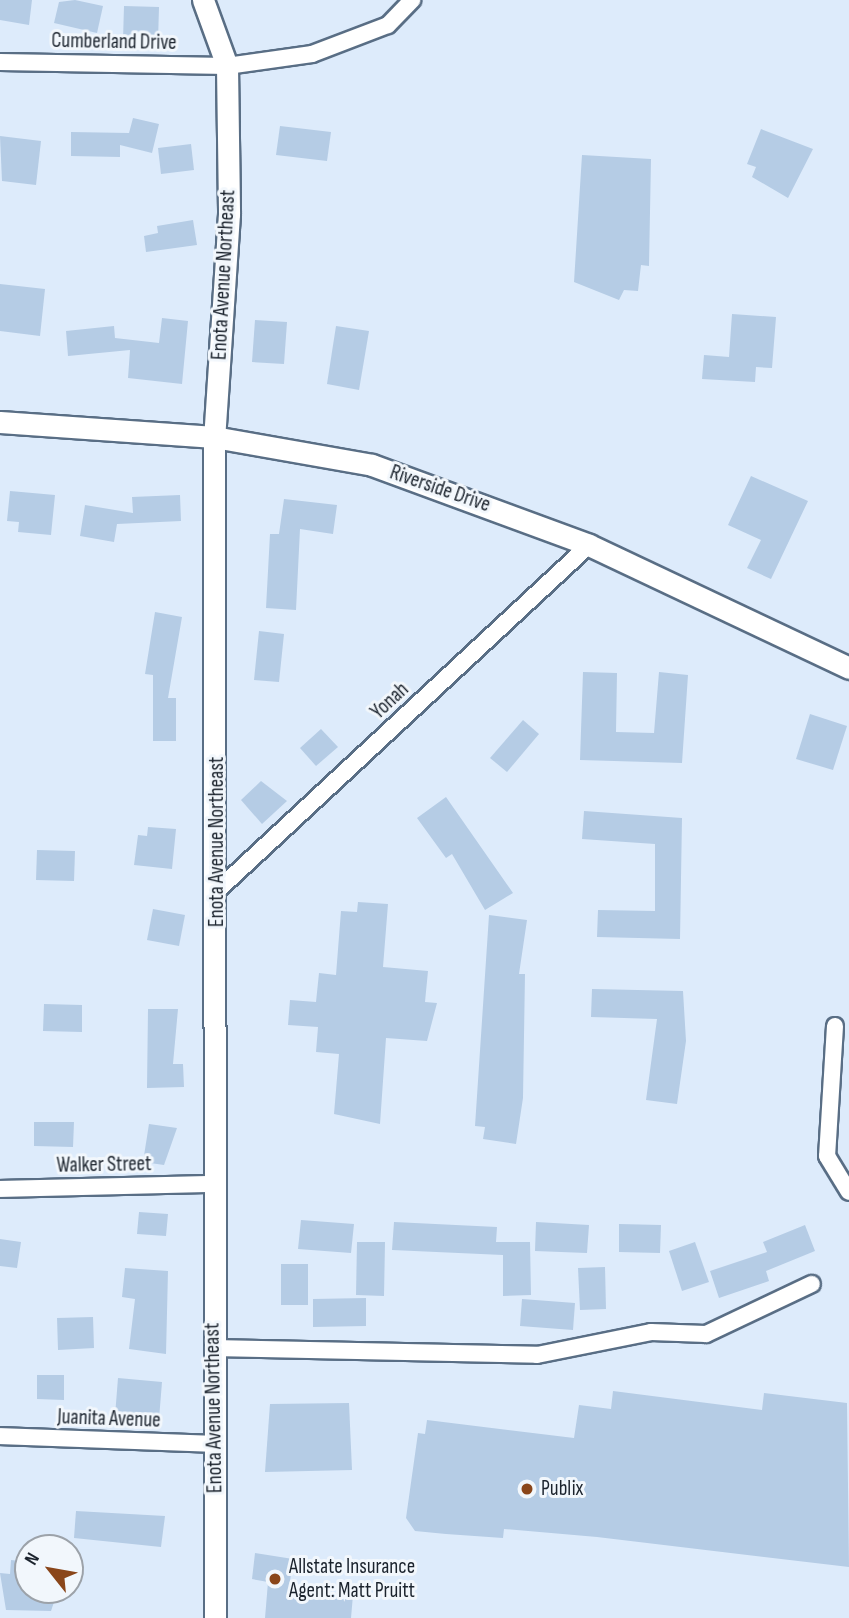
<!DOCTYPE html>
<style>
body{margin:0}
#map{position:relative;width:849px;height:1618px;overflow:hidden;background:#ddebfb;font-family:"Sofia Sans Condensed",sans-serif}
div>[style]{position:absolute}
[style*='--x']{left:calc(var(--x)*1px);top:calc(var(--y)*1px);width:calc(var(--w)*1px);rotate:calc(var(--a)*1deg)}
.building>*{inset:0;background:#b5cce5}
.roads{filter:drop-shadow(2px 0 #596e85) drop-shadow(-2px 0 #596e85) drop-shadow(0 2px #596e85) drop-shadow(0 -2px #596e85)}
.minor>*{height:16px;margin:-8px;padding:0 8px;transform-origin:8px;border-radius:8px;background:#fff}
.tertiary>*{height:21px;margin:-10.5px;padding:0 10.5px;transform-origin:10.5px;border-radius:10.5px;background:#fff}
.dots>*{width:19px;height:19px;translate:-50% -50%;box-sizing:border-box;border:4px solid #f2f7fc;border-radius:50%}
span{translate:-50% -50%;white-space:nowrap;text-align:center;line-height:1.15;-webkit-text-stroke:6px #f2f7fc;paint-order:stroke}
.street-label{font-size:21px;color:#1b232d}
.poi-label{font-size:21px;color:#1b232d}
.left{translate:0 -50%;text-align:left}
.north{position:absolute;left:14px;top:1534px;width:70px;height:70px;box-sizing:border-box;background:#f2f7fc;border:2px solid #9ca2a9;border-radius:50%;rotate:301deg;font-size:19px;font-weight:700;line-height:28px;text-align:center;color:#1b232d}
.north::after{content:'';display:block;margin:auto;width:24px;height:32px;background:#8a461a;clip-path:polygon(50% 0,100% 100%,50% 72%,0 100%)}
</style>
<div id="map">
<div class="building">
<div style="clip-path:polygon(0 0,32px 0,29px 25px,0 20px)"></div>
<div style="clip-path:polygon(75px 0,103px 6px,97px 33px,54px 23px,59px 2px)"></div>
<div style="clip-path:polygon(124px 6px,159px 7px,158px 41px,123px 40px)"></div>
<div style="clip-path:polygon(133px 118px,159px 124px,152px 153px,120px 145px,120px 157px,71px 156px,71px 132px,129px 133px)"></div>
<div style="clip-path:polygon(280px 126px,331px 132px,327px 161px,276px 155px)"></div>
<div style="clip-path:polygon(761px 129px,813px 149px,788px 198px,752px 177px,756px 167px,747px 164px)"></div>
<div style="clip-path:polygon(0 136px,41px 141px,36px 185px,2px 181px)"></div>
<div style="clip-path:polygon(191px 144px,194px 170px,161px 174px,158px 148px)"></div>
<div style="clip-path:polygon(582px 155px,651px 159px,649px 266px,641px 265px,638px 291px,624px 290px,619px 300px,574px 282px)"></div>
<div style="clip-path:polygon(193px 220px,197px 245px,146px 252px,144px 236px,158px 233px,157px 226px)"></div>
<div style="clip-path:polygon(0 284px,45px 289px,40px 336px,0 331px)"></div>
<div style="clip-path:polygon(732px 314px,776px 317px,772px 368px,756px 367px,755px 382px,702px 379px,704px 355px,729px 357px)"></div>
<div style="clip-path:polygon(162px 318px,188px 321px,182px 384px,128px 378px,130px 350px,68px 356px,66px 331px,114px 326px,115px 338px,159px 343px)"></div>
<div style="clip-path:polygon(255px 320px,287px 322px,284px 364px,252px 362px)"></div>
<div style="clip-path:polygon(336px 326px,369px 331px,359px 390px,327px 384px)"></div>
<div style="clip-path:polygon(751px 476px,808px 501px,771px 579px,747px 568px,761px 540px,728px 525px)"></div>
<div style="clip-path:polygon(10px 491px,55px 495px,51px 535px,18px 532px,19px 522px,7px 521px)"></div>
<div style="clip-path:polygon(180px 495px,181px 521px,117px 524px,114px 542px,80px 536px,85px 505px,133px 513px,132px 497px)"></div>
<div style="clip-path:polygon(284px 499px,337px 505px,333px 534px,300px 529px,296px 610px,266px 608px,270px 534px,279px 534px)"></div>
<div style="clip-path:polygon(155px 612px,182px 617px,168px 698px,176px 698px,176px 741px,153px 741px,153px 675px,145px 674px)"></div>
<div style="clip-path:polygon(259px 631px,284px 634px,279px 682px,254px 680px)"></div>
<div style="clip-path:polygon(583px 672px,617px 673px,616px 732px,654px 733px,659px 672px,688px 675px,682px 763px,580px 760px)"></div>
<div style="clip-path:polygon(810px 714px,847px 726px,833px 770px,796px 759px)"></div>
<div style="clip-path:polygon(523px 720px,539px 734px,507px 772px,490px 758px)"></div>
<div style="clip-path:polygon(321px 729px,338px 747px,316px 766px,300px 748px)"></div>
<div style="clip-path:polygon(261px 781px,287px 801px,262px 824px,241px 800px)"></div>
<div style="clip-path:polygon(446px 797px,513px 893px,485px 910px,452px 854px,446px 858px,417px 818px)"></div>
<div style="clip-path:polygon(584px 811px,682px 818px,680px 939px,597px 937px,598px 910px,655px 911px,655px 844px,582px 839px)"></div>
<div style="clip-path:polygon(148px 827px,176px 829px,172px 869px,134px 865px,138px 835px,147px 836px)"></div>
<div style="clip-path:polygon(37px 850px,75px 851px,74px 881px,36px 880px)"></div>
<div style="clip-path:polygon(358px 902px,388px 904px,383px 967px,428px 971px,425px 1002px,437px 1003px,427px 1041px,386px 1038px,380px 1124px,334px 1114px,339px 1054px,316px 1052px,318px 1027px,288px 1025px,290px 1000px,316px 1002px,319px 973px,336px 975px,341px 911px,357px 912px)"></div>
<div style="clip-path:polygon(153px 909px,185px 915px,179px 946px,147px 940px)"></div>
<div style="clip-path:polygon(489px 915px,527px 920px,519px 974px,525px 974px,523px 1098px,516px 1144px,483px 1139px,485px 1127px,475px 1126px)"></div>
<div style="clip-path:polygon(592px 989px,683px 991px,686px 1041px,677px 1104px,646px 1100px,657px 1019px,591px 1017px)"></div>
<div style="clip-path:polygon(44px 1004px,82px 1005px,82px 1032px,43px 1031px)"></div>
<div style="clip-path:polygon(148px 1009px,178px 1009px,173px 1064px,183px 1064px,184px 1087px,147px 1088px)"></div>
<div style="clip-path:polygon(34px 1122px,74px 1122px,73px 1147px,34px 1146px)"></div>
<div style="clip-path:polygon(149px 1124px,177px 1128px,164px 1165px,143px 1162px)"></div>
<div style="clip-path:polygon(139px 1212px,168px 1214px,166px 1236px,137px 1234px)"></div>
<div style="clip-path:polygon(301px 1220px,354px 1224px,351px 1253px,298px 1249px)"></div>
<div style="clip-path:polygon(394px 1222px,497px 1227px,496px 1242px,530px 1242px,531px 1295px,503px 1296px,503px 1255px,392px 1250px)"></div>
<div style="clip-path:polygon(536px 1222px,589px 1225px,587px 1253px,535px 1251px)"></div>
<div style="clip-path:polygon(619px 1224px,661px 1225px,660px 1253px,619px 1252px)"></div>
<div style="clip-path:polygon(805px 1225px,815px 1251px,766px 1271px,769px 1281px,719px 1298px,710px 1271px,767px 1252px,763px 1242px)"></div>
<div style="clip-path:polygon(0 1239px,21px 1242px,17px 1268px,0 1266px)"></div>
<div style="clip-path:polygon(357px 1242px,385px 1242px,384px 1296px,356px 1295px)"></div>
<div style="clip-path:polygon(695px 1242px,709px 1282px,682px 1291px,669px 1251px)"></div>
<div style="clip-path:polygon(281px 1264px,308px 1264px,308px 1305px,281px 1305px)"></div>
<div style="clip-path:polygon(605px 1267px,606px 1309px,580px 1310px,578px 1268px)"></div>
<div style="clip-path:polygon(125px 1268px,168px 1271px,166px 1354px,129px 1349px,135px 1299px,122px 1297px)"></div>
<div style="clip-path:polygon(366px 1298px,366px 1326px,313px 1327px,313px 1299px)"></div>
<div style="clip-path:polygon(522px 1299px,575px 1303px,573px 1330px,520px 1326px)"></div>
<div style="clip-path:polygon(93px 1317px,94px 1348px,58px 1350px,57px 1318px)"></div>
<div style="clip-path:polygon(37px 1375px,64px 1375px,64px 1400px,37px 1399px)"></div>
<div style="clip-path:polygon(118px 1378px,162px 1382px,159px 1419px,115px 1416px)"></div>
<div style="clip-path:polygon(613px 1391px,762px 1410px,764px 1393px,847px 1403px,849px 1567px,597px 1537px,504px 1529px,503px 1538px,446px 1534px,415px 1531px,406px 1518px,418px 1433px,425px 1434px,427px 1420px,574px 1438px,579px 1405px,611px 1409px)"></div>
<div style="clip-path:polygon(349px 1403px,352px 1470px,265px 1472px,270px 1404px)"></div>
<div style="clip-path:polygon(76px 1511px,165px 1516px,161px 1547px,74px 1538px)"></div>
<div style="clip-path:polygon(255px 1553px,293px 1559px,289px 1589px,353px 1595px,351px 1618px,265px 1618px,268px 1582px,252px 1579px)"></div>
<div style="clip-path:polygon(11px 1560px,28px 1562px,28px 1590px,58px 1590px,51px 1611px,6px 1610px,0 1573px,10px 1574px)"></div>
</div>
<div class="roads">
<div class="minor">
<div style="--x:0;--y:62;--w:227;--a:1"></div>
<div style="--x:227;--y:66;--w:86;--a:-8"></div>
<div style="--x:312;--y:54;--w:81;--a:-20.9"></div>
<div style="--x:388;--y:25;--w:35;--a:-46"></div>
<div style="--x:219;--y:889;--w:505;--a:-42.91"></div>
<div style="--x:835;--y:1026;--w:130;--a:93.5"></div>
<div style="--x:827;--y:1156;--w:42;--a:58.6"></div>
<div style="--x:0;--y:1189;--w:210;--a:-1.4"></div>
<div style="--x:213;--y:1348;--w:324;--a:1.2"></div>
<div style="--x:537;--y:1355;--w:116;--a:-11.4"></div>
<div style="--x:651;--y:1332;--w:55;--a:2.1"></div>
<div style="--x:706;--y:1334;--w:117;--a:-25.3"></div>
<div style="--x:0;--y:1436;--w:216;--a:2.1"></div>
</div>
<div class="tertiary">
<div style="--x:203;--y:0;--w:70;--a:70"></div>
<div style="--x:227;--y:66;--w:148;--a:89.2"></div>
<div style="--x:229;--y:214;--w:224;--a:93.8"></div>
<div style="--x:214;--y:437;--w:1181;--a:89.95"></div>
<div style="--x:0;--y:422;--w:215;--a:4"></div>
<div style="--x:214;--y:437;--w:160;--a:10"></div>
<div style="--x:372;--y:465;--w:231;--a:20.2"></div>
<div style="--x:589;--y:545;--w:288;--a:25.3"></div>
</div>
</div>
<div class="dots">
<div style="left:527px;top:1489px;background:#8a461a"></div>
<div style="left:275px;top:1579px;background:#8a461a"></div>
</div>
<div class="street-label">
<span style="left:114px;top:42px;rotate:1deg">Cumberland Drive</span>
<span style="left:224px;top:275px;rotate:-87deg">Enota Avenue Northeast</span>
<span style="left:440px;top:489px;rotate:19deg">Riverside Drive</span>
<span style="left:390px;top:701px;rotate:-43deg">Yonah</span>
<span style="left:217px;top:842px;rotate:-90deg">Enota Avenue Northeast</span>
<span style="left:104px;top:1165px;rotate:-1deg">Walker Street</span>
<span style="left:214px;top:1408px;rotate:-91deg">Enota Avenue Northeast</span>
<span style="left:109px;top:1419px;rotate:2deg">Juanita Avenue</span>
</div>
<div class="poi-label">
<span class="left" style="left:541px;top:1489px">Publix</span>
<span class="left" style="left:289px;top:1579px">Allstate Insurance<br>Agent: Matt Pruitt</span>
</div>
<div class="north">N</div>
</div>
